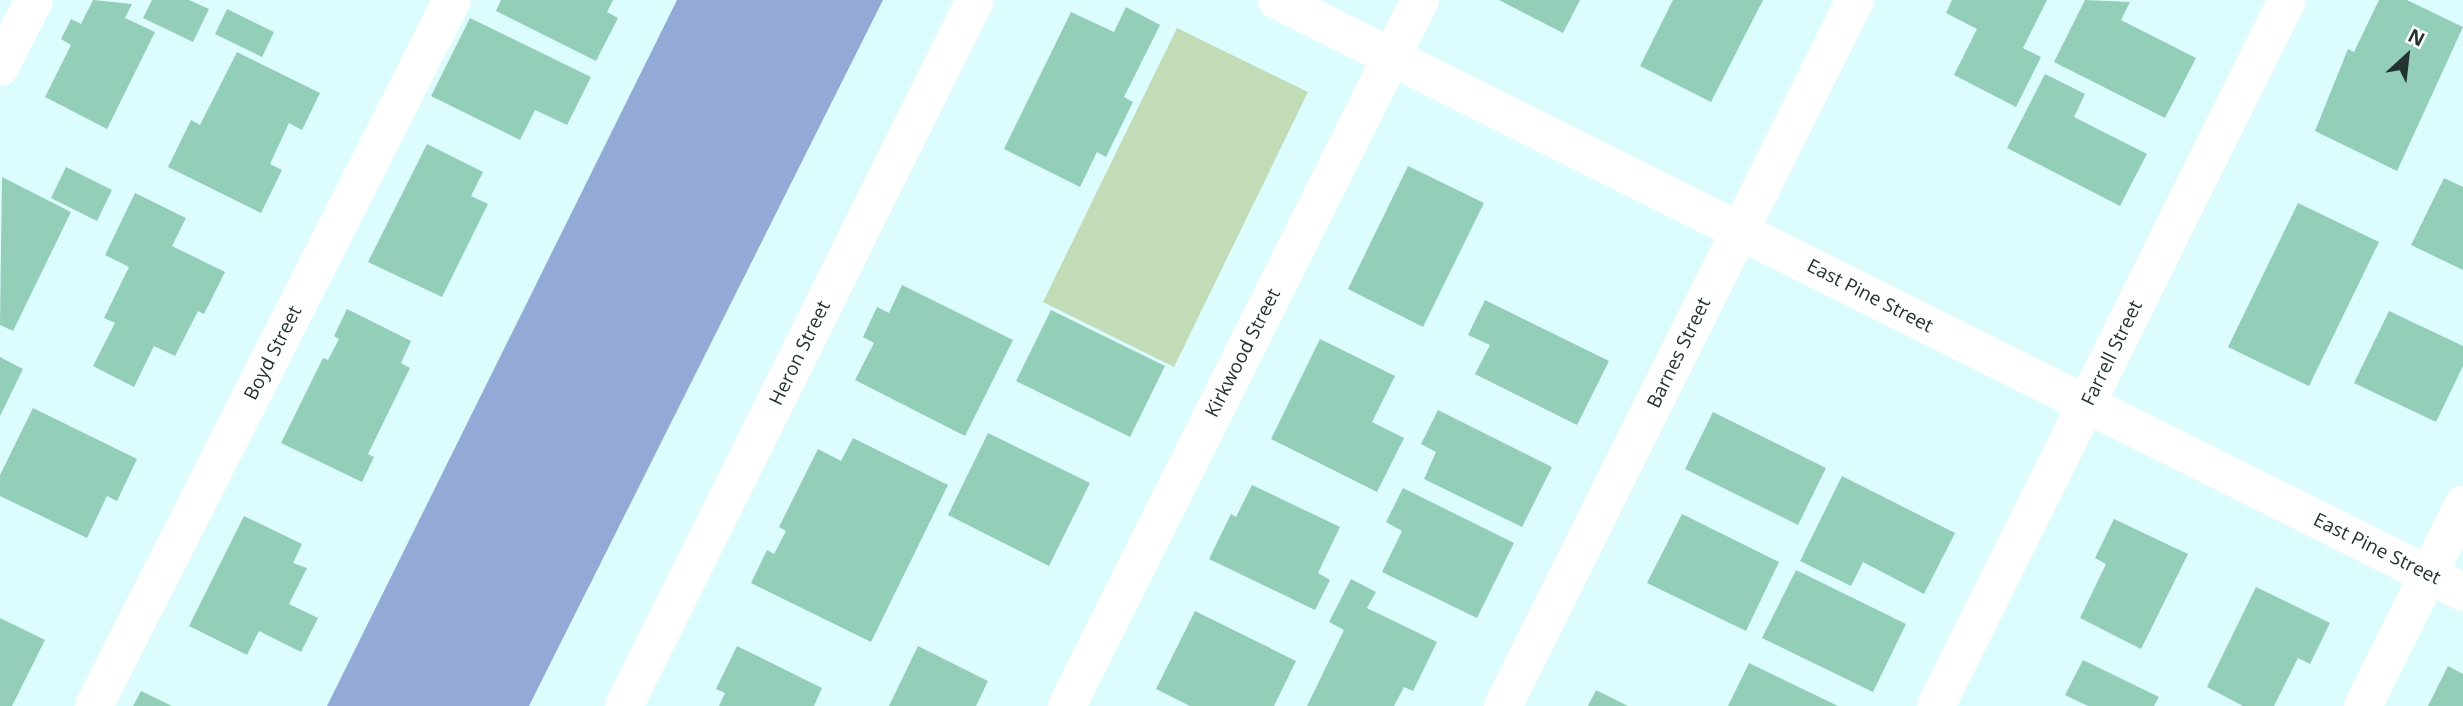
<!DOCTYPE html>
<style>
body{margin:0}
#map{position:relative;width:2463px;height:706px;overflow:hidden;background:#dcfcfe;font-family:"Open Sans",sans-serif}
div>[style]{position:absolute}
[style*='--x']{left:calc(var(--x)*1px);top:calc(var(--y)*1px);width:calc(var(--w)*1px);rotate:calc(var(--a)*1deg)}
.green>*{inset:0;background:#c2dcb8}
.water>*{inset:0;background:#94aad6}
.building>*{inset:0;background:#93cfb8}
.minor>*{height:38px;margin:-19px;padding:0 19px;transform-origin:19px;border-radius:19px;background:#fff}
span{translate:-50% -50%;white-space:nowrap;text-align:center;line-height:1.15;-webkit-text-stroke:6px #fff;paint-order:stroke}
.street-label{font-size:19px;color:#253232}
.north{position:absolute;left:2372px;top:21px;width:70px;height:70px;-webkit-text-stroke:5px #fff;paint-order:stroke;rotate:27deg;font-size:19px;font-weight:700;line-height:28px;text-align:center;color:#253232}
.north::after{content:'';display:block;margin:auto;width:24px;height:32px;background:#253232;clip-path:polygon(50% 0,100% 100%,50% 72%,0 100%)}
</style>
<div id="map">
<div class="green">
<div style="clip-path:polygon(1177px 28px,1308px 92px,1174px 367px,1043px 302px)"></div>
</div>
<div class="water">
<div style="clip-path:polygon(677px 0,883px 0,529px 706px,327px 706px)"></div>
</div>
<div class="building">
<div style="clip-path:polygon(93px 0,132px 4px,125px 18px,155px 32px,107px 129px,45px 97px,71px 45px,61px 39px,71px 19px,81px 24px)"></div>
<div style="clip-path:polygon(152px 0,189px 0,209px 9px,193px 42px,143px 18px)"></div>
<div style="clip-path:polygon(501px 0,613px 0,607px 12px,618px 18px,596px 61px,496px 11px)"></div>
<div style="clip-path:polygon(1499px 0,1580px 0,1563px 33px)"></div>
<div style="clip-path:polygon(1673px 0,1763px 0,1711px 102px,1640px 66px)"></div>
<div style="clip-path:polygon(1952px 0,2047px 0,2023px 48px,2041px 57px,2016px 107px,1954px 75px,1977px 29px,1946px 13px)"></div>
<div style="clip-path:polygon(2085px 0,2130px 2px,2121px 20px,2196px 58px,2165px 118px,2054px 62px)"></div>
<div style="clip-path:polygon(2379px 0,2407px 0,2463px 27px,2397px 171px,2315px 131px,2348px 49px,2354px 52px)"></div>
<div style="clip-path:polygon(1126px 7px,1160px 25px,1124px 97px,1133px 102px,1106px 157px,1097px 152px,1080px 187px,1004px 149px,1071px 12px,1114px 32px)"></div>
<div style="clip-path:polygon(227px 9px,274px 32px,262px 57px,215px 34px)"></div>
<div style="clip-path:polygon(470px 18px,591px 77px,567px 125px,535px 110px,520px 140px,431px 96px)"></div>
<div style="clip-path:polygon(237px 52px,320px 93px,302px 130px,289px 123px,270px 164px,282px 170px,261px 213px,168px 167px,191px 120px,200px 125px)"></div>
<div style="clip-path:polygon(2045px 74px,2085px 94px,2074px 117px,2147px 154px,2120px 206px,2007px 148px)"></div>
<div style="clip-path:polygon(427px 144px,483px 172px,471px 196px,488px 204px,442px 297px,368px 262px)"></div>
<div style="clip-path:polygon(1408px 166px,1484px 203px,1423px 327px,1348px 289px)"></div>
<div style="clip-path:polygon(66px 167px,112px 190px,97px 221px,51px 198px)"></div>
<div style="clip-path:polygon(2px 177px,71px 212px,13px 331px,0 325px)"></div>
<div style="clip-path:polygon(2444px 178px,2463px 187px,2463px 270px,2411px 245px)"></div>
<div style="clip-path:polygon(135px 193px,186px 218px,172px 246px,225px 272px,204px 314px,198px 311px,175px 356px,154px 346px,134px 387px,93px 366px,115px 323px,104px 318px,129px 267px,105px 255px)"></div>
<div style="clip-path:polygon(2298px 203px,2379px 242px,2309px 386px,2228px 347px)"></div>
<div style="clip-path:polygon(902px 285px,1013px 340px,965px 436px,855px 380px,874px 343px,863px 337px,877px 307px,889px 313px)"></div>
<div style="clip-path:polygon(1485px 300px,1609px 361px,1577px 425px,1475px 374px,1490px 345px,1468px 335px)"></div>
<div style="clip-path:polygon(347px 309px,411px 341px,401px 363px,410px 368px,368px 454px,374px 457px,362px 482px,281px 443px,323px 358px,328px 360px,339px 339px,334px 336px)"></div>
<div style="clip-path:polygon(1051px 310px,1165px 366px,1130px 437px,1016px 381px)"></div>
<div style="clip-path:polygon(2389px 311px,2463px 346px,2463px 366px,2436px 422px,2354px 383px)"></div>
<div style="clip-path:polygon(1320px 339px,1395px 376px,1372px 422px,1404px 438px,1377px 492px,1271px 439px)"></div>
<div style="clip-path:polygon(0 357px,23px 369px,0 416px)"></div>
<div style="clip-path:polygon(33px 408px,137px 459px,117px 501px,107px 496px,87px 538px,0 496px,0 475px)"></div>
<div style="clip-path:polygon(1438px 410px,1552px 467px,1522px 527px,1424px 479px,1436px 452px,1421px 444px)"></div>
<div style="clip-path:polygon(1713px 412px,1826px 468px,1798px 525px,1685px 469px)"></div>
<div style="clip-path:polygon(988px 433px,1090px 483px,1049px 566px,948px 515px)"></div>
<div style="clip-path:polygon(853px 438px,948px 485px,871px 642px,751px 583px,767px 550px,774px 554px,786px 531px,779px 527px,818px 449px,841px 461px)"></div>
<div style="clip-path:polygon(1842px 476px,1955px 533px,1924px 594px,1863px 562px,1851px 586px,1800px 561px)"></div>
<div style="clip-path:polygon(1252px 485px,1340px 527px,1318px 573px,1330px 580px,1315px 610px,1209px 559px,1231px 514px,1236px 517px)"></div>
<div style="clip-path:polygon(1403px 488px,1514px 543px,1477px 618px,1382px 572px,1402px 531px,1386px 522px)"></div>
<div style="clip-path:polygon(1682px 514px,1779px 562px,1746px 631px,1647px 583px)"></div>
<div style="clip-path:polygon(244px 516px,302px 544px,293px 563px,307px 568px,289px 604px,318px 618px,301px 652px,259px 631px,247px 655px,189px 626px)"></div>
<div style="clip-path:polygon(2114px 519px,2188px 554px,2141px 649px,2080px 618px,2106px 564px,2095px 558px)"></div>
<div style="clip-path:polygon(1796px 570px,1906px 624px,1873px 692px,1762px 638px)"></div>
<div style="clip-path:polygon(1351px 579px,1376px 592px,1367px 608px,1437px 642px,1413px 691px,1404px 687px,1394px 706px,1307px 706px,1344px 630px,1329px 622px)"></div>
<div style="clip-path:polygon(2256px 587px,2330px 623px,2310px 664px,2298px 658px,2274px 706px,2243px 706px,2207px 687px)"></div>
<div style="clip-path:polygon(1195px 611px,1296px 661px,1274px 706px,1190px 706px,1156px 689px)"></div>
<div style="clip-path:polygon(0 618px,45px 640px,12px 706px,0 706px)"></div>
<div style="clip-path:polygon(737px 646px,822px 688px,814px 706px,719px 706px,725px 693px,716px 689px)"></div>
<div style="clip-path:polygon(918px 646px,988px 681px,976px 706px,889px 706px)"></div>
<div style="clip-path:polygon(2083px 660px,2159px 697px,2154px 706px,2088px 706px,2065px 695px)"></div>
<div style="clip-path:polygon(1749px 663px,1838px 706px,1728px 706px)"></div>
<div style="clip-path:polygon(2448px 666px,2463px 674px,2463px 706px,2428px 706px)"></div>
<div style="clip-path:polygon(1596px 690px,1628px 706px,1588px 706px)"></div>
<div style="clip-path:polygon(141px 691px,172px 706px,133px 706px)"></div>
</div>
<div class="minor">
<div style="--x:1277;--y:0;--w:1326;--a:26.53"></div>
<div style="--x:0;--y:67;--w:75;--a:-63.1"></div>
<div style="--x:94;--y:706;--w:792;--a:-63.11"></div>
<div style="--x:624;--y:706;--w:788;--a:-63.56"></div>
<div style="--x:1067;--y:706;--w:789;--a:-63.43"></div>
<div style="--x:1503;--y:706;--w:789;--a:-63.5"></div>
<div style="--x:1936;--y:706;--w:788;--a:-63.56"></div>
<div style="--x:2363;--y:706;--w:225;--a:-63.5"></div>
</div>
<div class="street-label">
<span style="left:1870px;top:296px;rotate:27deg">East Pine Street</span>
<span style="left:273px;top:353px;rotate:-63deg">Boyd Street</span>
<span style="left:800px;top:353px;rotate:-64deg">Heron Street</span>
<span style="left:1243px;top:353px;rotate:-63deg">Kirkwood Street</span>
<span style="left:1679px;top:353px;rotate:-64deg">Barnes Street</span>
<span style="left:2112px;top:353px;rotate:-64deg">Farrell Street</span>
<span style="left:2377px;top:549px;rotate:26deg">East Pine Street</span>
</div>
<div class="north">N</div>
</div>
